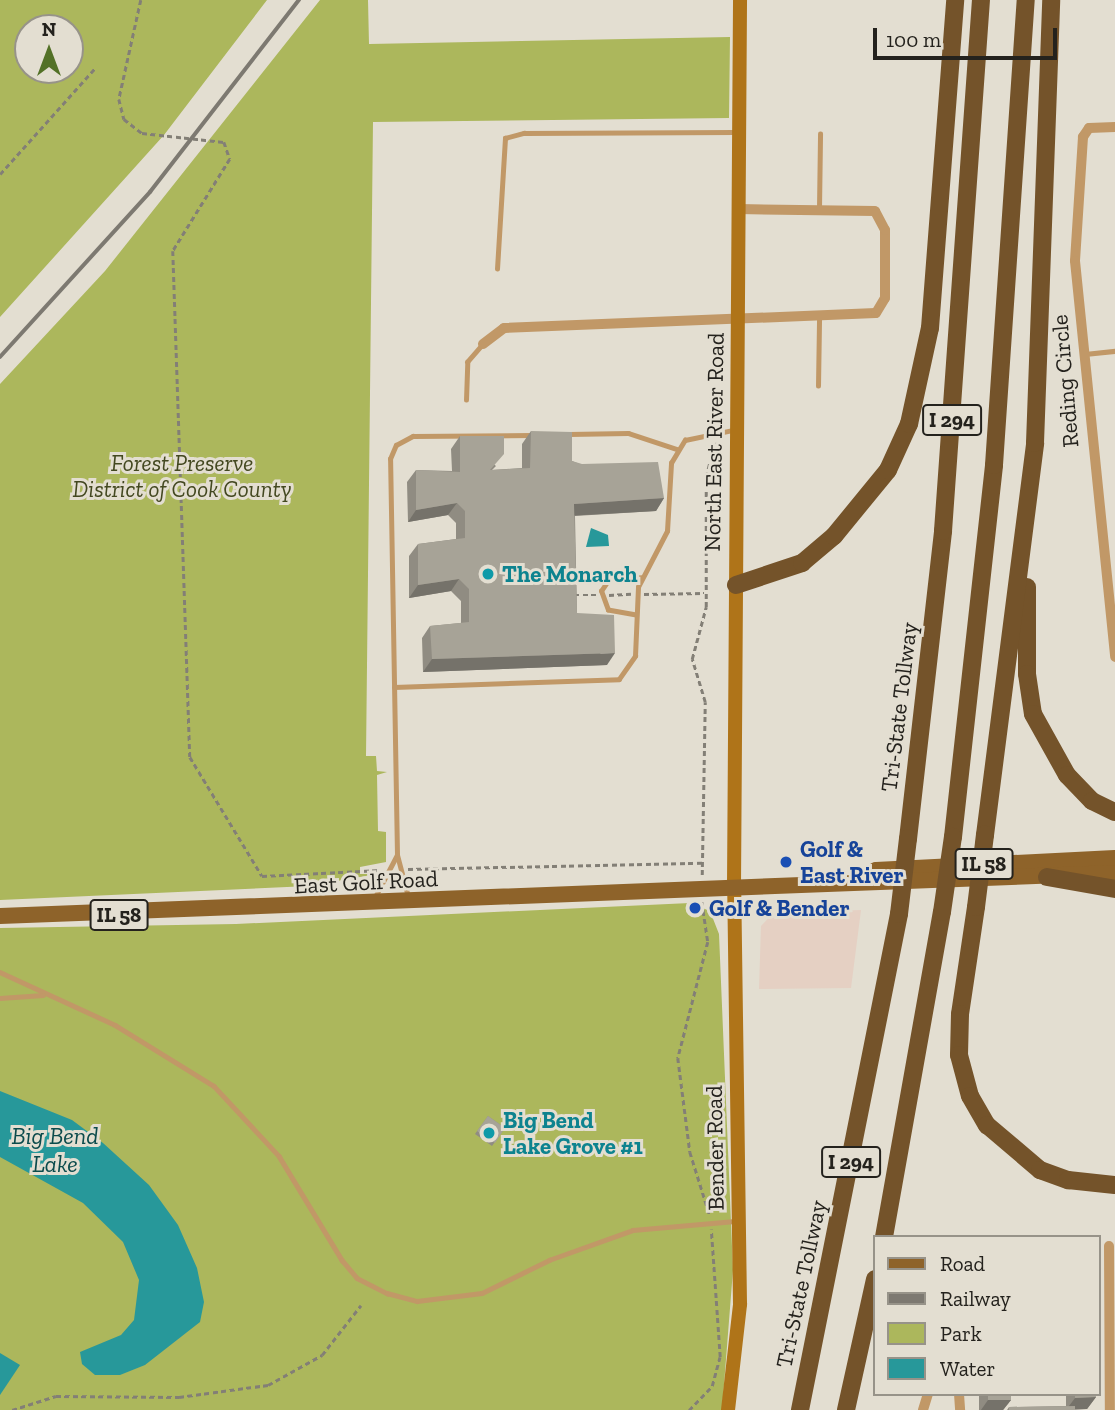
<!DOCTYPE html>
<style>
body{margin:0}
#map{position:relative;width:1115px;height:1410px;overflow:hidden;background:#e3ded1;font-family:"Zilla Slab",serif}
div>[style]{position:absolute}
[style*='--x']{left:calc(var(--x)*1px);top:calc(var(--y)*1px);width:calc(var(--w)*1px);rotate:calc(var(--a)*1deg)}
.commercial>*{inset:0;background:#e5d0c3}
.green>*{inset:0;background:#acb75c}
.water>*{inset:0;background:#27989a}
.path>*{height:2.5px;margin-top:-1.25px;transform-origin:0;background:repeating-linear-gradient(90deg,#837f76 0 5px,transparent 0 8.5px)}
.lane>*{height:4.5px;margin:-2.25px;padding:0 2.25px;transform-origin:2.25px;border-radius:2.25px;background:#c19867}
.street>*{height:10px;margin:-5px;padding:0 5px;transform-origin:5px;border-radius:5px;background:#c19867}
.secondary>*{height:14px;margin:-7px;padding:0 7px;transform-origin:7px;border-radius:7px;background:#af7419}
.primary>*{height:16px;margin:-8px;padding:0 8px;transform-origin:8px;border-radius:8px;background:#8e632a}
.highway>*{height:18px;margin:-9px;padding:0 9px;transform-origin:9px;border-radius:9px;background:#74532a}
.rail>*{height:3.5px;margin:-1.75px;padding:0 1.75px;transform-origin:1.75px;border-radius:1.75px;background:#7d7971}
.highway-bridge>*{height:18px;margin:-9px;padding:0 9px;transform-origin:9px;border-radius:9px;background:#74532a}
.wall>*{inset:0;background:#908c82}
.shaded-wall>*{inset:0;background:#75726a}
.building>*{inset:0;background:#a7a397}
.dots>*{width:19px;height:19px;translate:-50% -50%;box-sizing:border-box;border:4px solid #e3ded1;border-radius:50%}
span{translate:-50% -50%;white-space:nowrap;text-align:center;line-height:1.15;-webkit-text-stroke:6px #e3ded1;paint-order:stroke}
.shield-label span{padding:2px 5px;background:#e3ded1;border:2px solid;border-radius:5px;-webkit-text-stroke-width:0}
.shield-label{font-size:21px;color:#24221d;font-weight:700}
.street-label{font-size:23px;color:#24221d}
.park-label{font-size:23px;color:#434820;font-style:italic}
.culture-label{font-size:23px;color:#0d838f;font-weight:700}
.left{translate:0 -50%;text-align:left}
.transit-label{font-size:23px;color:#164399;font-weight:700}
.water-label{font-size:24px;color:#0b4b4c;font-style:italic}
.legend{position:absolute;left:873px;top:1235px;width:228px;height:161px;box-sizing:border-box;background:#e3ded1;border:2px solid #979389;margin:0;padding:9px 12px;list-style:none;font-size:21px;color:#24221d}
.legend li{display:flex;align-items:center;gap:14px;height:35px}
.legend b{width:35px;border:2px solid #979389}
.north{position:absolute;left:14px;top:14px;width:70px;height:70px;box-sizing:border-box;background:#e3ded1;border:2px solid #979389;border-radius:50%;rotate:0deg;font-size:19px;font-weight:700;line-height:28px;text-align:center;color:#24221d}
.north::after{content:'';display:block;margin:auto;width:24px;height:32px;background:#537127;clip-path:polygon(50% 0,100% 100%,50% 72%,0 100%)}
.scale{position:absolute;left:873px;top:28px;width:184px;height:32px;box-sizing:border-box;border:4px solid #24221d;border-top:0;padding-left:9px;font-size:21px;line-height:24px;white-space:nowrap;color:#24221d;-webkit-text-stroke:5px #e3ded1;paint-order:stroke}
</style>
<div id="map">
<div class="commercial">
<div style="clip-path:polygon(861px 910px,851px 988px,759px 989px,761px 926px,773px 913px)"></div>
</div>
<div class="green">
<div style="clip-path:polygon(evenodd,0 0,267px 0,164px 135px,0 317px,0 0,28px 28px,70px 28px,70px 70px,28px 70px,28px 28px)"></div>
<div style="clip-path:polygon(320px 0,368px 0,369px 44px,730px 37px,729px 118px,373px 122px,366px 756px,376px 756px,377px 771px,387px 772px,377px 775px,378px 831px,386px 832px,386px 862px,360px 867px,360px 874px,377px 874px,309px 886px,0 900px,0 384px,105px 271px)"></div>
<div style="clip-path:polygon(690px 903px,710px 911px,719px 934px,733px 1270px,722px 1410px,0 1410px,0 928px,236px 924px)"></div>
</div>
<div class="water">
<div style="clip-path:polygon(591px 528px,608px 535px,609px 546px,586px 547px)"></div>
<div style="clip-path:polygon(0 1091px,72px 1120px,103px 1143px,149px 1185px,178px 1225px,197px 1268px,204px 1302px,200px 1322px,145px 1365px,120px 1375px,95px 1375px,82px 1364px,80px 1352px,121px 1335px,134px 1320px,139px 1280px,123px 1242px,83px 1203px,0 1157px)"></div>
<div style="clip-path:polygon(0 1353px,20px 1365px,0 1395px)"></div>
</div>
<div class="path">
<div style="--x:141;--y:0;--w:101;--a:102.5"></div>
<div style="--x:119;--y:99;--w:21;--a:76"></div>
<div style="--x:124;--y:119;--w:23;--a:38"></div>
<div style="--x:142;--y:133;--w:82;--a:6.3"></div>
<div style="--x:224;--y:142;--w:18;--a:71"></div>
<div style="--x:230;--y:159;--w:108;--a:121.8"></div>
<div style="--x:173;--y:251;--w:506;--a:88.08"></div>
<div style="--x:190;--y:757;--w:139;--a:58.8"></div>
<div style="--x:262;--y:876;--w:119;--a:-2.9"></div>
<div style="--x:0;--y:174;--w:144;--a:-48.1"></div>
<div style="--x:644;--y:594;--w:60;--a:-1"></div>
<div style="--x:574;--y:595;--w:22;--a:0"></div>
<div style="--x:609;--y:595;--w:22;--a:-3"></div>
<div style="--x:408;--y:869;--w:294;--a:-1.2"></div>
<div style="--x:702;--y:875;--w:173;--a:-89"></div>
<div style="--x:705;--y:702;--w:45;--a:-106.8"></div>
<div style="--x:692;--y:659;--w:54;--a:-74.9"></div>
<div style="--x:706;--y:607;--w:130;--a:-90"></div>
<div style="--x:706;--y:477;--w:36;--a:-76"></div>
<div style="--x:702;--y:902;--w:40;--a:81.5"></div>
<div style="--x:708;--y:942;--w:120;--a:104.5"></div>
<div style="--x:678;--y:1058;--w:95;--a:82.7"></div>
<div style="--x:690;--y:1152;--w:67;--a:72.6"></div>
<div style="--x:12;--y:1410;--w:46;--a:-17.7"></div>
<div style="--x:56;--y:1396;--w:123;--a:0.5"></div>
<div style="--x:179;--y:1397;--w:90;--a:-7.7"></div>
<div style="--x:268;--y:1385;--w:62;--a:-29.1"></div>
<div style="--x:322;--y:1355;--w:63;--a:-52"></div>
<div style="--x:689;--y:1410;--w:33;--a:-46"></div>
<div style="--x:712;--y:1386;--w:30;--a:-75"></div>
<div style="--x:720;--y:1357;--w:128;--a:-94"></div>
</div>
<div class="lane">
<div style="--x:819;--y:209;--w:75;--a:-89.2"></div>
<div style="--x:497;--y:269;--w:131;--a:-86.5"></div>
<div style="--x:505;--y:138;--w:20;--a:-15"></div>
<div style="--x:524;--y:133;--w:211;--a:-0.3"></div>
<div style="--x:1085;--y:354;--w:30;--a:-6"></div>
<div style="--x:818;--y:386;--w:67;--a:-89.1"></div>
<div style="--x:466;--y:400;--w:38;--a:-88"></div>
<div style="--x:467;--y:362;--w:23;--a:-49"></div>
<div style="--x:569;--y:434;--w:59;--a:-1"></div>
<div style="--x:628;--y:433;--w:52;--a:18.1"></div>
<div style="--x:636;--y:615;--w:28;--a:-170"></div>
<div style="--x:608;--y:610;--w:20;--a:-110"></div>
<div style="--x:601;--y:591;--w:14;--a:-56"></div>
<div style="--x:609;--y:579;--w:33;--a:-3"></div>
<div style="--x:394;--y:687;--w:225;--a:-2"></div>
<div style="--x:619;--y:679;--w:28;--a:-55"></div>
<div style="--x:635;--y:656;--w:69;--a:-87.5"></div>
<div style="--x:638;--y:587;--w:63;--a:-62.6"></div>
<div style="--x:667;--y:531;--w:68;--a:-86.6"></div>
<div style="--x:671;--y:463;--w:27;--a:-59"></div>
<div style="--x:685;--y:440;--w:49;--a:-11.8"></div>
<div style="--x:375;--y:897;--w:47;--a:-62.4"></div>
<div style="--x:408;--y:897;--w:43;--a:-104.7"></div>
<div style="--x:397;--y:855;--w:396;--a:-91"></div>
<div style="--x:390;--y:459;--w:15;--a:-67"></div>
<div style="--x:396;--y:445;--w:19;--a:-28"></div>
<div style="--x:413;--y:436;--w:119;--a:-0.5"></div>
<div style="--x:0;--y:972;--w:127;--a:24.7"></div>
<div style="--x:115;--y:1025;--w:116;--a:31.6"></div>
<div style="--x:214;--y:1086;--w:96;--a:47.1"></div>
<div style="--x:279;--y:1156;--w:122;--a:58.8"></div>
<div style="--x:342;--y:1260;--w:23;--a:50"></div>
<div style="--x:357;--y:1278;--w:34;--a:27"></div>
<div style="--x:387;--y:1293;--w:31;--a:15"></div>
<div style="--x:417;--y:1301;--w:65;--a:-7"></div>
<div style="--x:482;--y:1293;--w:75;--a:-26.2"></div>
<div style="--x:549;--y:1260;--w:89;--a:-19.7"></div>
<div style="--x:633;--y:1230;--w:102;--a:-5"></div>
<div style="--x:0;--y:998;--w:43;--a:-4"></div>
</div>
<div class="street">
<div style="--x:1115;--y:127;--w:26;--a:178"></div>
<div style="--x:1089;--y:128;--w:11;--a:124"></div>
<div style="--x:1083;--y:137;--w:124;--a:93.7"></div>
<div style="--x:1075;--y:261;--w:398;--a:84.2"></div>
<div style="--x:483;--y:344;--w:26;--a:-37"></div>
<div style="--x:504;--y:328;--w:372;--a:-2.3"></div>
<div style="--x:876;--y:313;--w:17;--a:-59"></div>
<div style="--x:885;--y:298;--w:68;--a:-90"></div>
<div style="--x:885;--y:230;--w:21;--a:-118"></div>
<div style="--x:875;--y:211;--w:136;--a:-179.2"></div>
<div style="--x:1109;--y:1246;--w:164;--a:89.7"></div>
<div style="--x:959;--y:1394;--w:16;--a:86"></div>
<div style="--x:923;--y:1410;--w:17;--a:-73"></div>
</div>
<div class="secondary">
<div style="--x:728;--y:1410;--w:107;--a:-83.5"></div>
<div style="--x:740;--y:1304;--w:419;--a:-90.8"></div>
<div style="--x:734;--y:885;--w:885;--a:-89.61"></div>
</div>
<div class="primary">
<div style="--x:856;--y:879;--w:22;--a:-24"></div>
<div style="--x:876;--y:870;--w:239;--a:-2.9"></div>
<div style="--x:0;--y:916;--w:1116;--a:-2.21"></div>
</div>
<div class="highway">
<div style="--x:736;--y:585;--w:70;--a:-18.4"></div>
<div style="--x:802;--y:563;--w:42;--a:-40.2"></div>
<div style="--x:834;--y:536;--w:85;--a:-50.7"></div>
<div style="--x:888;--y:470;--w:51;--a:-65.5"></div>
<div style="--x:909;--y:424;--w:98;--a:-77.7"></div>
<div style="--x:930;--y:328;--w:329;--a:-85.6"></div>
<div style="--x:1027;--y:587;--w:87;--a:90"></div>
<div style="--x:1027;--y:674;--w:40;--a:81.5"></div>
<div style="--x:1033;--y:714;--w:70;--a:60.9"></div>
<div style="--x:1067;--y:775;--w:36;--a:46"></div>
<div style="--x:1092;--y:801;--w:25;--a:26"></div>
<div style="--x:985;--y:835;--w:395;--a:-82.7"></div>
<div style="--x:1035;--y:443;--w:443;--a:-87.9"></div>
<div style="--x:953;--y:837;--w:374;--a:-83.7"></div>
<div style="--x:994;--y:465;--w:466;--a:-86.1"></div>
<div style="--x:908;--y:839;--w:310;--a:-83.5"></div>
<div style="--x:943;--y:531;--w:532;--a:-85.91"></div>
<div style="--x:1047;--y:877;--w:69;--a:10"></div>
<div style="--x:976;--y:907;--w:108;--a:98.5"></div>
<div style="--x:960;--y:1014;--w:41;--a:91.4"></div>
<div style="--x:959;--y:1055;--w:42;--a:75"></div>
<div style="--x:970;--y:1096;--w:34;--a:60"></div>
<div style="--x:987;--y:1125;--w:70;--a:40.3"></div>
<div style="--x:1040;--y:1170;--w:30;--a:20"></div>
<div style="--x:1068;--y:1180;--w:47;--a:6.1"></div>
<div style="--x:884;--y:1237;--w:330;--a:-79.9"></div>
<div style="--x:800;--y:1410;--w:506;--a:-78.71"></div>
<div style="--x:846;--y:1410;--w:134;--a:-77.5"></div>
</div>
<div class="rail">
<div style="--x:0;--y:357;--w:223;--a:-47.7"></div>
<div style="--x:150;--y:192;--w:243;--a:-52.2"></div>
</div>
<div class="highway-bridge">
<div style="--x:976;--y:907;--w:73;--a:-82.9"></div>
<div style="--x:942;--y:912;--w:76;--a:-81.7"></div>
<div style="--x:899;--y:914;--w:76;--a:-83.2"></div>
</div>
<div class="wall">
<div style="clip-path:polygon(531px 431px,572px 461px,664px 498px,656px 511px,575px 516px,577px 613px,607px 665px,423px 672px,422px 638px,430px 626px,461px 623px,461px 601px,451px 591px,409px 598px,409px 556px,418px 544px,456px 539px,456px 523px,448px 515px,408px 522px,407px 482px,416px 470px,452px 471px,451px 449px,460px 436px,496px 466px,492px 470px,522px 468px,522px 444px)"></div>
<div style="clip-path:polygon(488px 1116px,505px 1128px,492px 1146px,475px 1134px)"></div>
<div style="clip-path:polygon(979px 1394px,1011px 1394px,1011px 1400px,1003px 1410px,979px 1410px)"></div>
<div style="clip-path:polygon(1066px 1394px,1096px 1394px,1096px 1397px,1087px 1409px,1007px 1410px,1009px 1407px,1066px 1406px)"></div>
</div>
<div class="shaded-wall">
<div style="clip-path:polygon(664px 498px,656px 511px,566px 516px,574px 504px)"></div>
<div style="clip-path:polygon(457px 503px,448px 515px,408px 522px,416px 510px)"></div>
<div style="clip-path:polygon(459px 579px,451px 591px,409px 598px,418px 585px)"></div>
<div style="clip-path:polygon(615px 653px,607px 665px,423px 672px,432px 659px)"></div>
<div style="clip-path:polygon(1096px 1397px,1087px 1409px,1066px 1410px,1075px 1398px)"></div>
<div style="clip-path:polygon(988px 1400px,1011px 1400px,1003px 1410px,981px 1410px)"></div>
</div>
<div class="building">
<div style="clip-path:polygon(531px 431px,572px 432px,572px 461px,582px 464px,658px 462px,664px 498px,574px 504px,577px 613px,614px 615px,615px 653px,432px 659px,430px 626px,469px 622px,469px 589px,459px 579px,418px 585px,418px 544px,465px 538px,465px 511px,457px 503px,416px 510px,416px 470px,460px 472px,460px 436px,504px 436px,504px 454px,490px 470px,530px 468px)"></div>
<div style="clip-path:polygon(488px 1116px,505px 1128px,495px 1143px,477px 1131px)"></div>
<div style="clip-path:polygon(988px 1394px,1011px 1394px,1011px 1400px,988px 1400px)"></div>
<div style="clip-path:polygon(1075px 1394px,1096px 1394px,1096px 1397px,1075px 1398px)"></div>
<div style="clip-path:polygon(1075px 1406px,1075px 1410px,1009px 1410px,1009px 1407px)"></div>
</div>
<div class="dots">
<div style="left:488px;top:574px;background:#0f9aa8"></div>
<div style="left:786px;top:862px;background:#1a4fb4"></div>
<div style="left:695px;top:908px;background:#1a4fb4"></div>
<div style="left:489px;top:1133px;background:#0f9aa8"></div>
</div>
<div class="shield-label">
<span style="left:952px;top:420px">I 294</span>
<span style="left:984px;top:864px">IL 58</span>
<span style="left:119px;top:915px">IL 58</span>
<span style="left:851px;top:1162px">I 294</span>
</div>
<div class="street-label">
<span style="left:1065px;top:381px;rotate:-95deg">Reding Circle</span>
<span style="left:714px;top:442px;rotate:-89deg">North East River Road</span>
<span style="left:899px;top:707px;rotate:-83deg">Tri-State Tollway</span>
<span style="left:366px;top:882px;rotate:-3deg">East Golf Road</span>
<span style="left:715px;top:1148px;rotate:-91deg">Bender Road</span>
<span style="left:801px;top:1284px;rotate:-78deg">Tri-State Tollway</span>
</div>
<div class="park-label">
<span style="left:182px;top:476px">Forest Preserve<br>District of Cook County</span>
</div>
<div class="culture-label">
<span class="left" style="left:502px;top:574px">The Monarch</span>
<span class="left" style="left:503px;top:1133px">Big Bend<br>Lake Grove #1</span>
</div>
<div class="transit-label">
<span class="left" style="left:800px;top:862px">Golf &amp;<br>East River</span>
<span class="left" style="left:709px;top:908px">Golf &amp; Bender</span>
</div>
<div class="water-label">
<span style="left:55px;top:1150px">Big Bend<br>Lake</span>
</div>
<ul class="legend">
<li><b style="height:9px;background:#8e632a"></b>Road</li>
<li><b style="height:9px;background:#7d7971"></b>Railway</li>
<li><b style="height:19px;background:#acb75c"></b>Park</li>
<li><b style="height:19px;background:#27989a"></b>Water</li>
</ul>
<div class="north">N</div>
<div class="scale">100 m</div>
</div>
